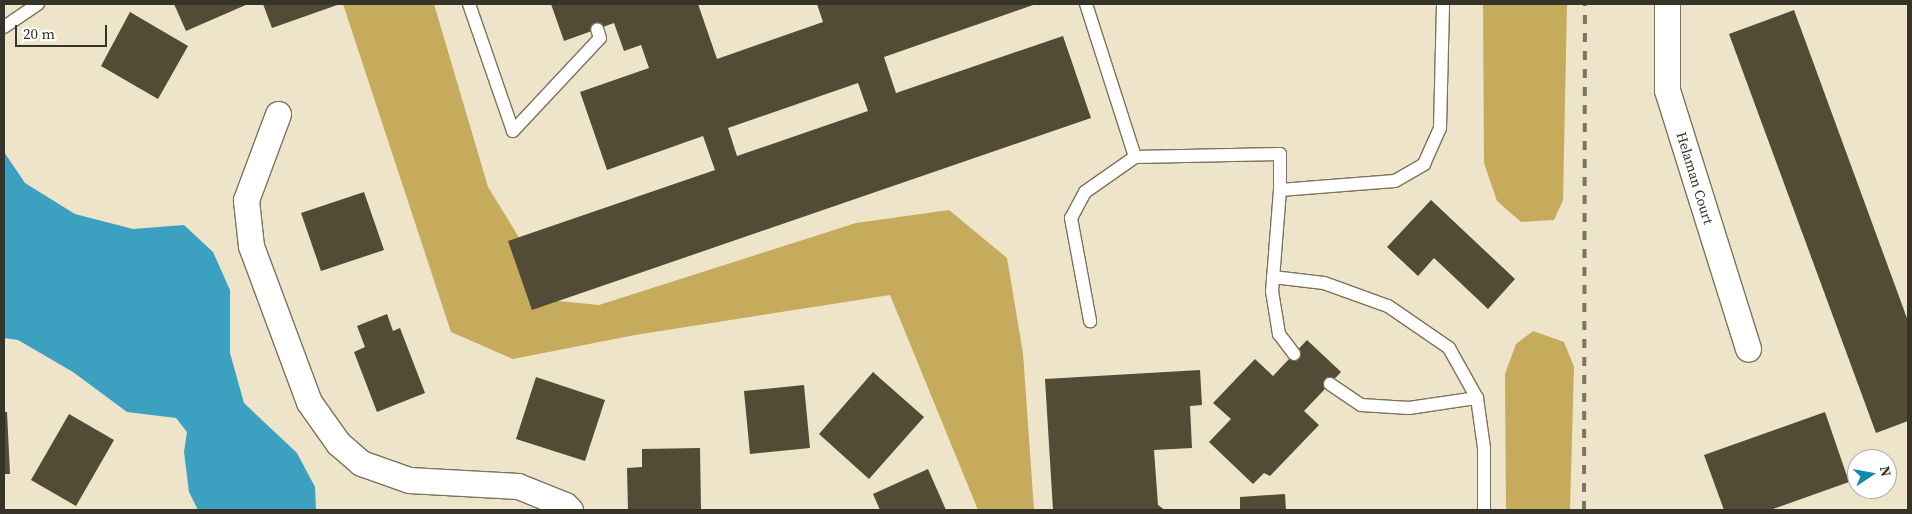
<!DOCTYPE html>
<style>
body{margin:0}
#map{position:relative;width:1912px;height:514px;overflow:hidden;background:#ede4ca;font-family:"Source Serif 4",serif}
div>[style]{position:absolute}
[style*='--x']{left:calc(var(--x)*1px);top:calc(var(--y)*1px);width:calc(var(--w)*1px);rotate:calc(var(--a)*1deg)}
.forest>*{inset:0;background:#c6ab5d}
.water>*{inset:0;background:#3ca0c1}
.building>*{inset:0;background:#524b35}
.roads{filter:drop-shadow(1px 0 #7b735c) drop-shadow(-1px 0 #7b735c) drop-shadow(0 1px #7b735c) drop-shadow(0 -1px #7b735c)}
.lane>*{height:12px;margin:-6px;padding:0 6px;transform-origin:6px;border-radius:6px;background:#fff}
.street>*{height:25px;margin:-12.5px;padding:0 12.5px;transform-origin:12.5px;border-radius:12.5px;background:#fff}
.rail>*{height:4px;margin-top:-2px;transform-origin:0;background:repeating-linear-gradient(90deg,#7a7565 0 9px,transparent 0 18px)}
span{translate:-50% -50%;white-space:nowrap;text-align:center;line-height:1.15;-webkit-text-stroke:5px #fff;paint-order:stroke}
.street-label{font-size:14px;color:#363329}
.frame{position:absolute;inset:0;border:5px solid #363329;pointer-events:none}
.north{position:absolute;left:1847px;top:449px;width:50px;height:50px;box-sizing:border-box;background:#fff;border:1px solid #afada9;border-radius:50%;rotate:78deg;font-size:14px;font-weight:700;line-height:20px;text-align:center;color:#363329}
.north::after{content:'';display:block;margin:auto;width:18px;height:22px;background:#0d8aac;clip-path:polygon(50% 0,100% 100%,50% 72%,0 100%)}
.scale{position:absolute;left:15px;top:25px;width:92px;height:22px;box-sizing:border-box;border:2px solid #363329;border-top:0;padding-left:6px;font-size:15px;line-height:18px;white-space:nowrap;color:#363329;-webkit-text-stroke:4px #fff;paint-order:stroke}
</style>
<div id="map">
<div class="forest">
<div style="clip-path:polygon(343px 4px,434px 4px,488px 187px,558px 301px,599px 305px,856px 223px,949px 210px,1007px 258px,1023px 353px,1034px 510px,978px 510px,890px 295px,635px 335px,513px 359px,451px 332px)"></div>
<div style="clip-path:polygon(1483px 4px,1567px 4px,1563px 200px,1554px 220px,1521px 222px,1497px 201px,1484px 163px)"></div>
<div style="clip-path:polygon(1533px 331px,1564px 342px,1574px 367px,1570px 510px,1506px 510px,1505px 374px,1516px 344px)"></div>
</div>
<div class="water">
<div style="clip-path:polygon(4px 152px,25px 183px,75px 214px,133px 229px,184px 225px,213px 252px,230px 290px,230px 353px,244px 403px,297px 453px,315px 487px,316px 510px,198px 510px,189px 492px,184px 452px,187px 432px,176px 418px,127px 412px,73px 372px,18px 340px,4px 338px)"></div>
</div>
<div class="building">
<div style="clip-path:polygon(174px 4px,248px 4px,186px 31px)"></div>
<div style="clip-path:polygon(263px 4px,340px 4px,272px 28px)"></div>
<div style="clip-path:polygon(evenodd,551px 4px,698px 4px,717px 59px,823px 22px,817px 4px,1036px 4px,884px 57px,896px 93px,1063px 36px,1091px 118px,532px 310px,508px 241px,715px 170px,703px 136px,607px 170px,580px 92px,649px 68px,641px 45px,624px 51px,614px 23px,564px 41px,551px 4px,858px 83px,868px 111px,737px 156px,728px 128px,858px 83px)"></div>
<div style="clip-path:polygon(1794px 10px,1908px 321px,1908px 421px,1876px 433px,1729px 34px)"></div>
<div style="clip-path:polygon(130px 12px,188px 46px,158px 99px,101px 66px)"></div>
<div style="clip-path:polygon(364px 192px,384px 250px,321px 271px,301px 213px)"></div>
<div style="clip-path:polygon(1431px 200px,1515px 279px,1488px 309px,1434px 258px,1418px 276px,1387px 247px)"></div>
<div style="clip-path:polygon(387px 314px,393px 331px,400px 328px,425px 393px,377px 412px,354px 352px,365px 347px,357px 326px)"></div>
<div style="clip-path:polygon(1307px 340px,1341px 372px,1304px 411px,1319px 425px,1270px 476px,1264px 473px,1253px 484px,1209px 442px,1231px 419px,1213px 403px,1255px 359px,1273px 376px)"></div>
<div style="clip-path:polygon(1200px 370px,1202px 405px,1190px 406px,1192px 448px,1154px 450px,1158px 505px,1165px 510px,1053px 510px,1045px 379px)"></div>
<div style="clip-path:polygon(873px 372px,924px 417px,869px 479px,819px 434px)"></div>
<div style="clip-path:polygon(536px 377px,605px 400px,585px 461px,516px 439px)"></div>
<div style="clip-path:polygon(804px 385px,810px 448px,750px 454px,744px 391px)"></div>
<div style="clip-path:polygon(4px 412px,7px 412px,10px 474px,4px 474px)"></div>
<div style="clip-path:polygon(1825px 412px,1849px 482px,1770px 510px,1724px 510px,1704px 455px)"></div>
<div style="clip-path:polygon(69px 414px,114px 440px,76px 506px,31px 480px)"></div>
<div style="clip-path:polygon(700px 448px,701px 510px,628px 510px,627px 468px,642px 467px,642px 449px)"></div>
<div style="clip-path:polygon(928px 469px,946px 510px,880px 510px,873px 494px)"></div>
<div style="clip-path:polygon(1285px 494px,1286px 510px,1240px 510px,1240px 497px)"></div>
</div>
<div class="roads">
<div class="lane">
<div style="--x:469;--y:4;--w:134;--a:70.9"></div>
<div style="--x:513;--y:131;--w:127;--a:-46.9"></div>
<div style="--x:600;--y:38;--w:9;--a:-108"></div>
<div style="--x:1086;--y:4;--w:161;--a:72.2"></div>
<div style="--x:1135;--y:157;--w:61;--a:145"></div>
<div style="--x:1085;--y:192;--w:30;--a:118"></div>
<div style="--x:1071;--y:218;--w:105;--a:79.5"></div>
<div style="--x:4;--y:27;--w:41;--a:-34.1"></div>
<div style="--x:1135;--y:157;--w:145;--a:-1.2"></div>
<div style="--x:1280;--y:154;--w:36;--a:90"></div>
<div style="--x:1280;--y:190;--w:115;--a:-4.5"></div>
<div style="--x:1395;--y:181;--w:34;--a:-30"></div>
<div style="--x:1424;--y:164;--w:39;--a:-66"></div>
<div style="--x:1440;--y:128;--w:124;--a:-88.6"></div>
<div style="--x:1280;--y:190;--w:101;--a:94.5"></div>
<div style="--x:1272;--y:291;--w:44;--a:80.8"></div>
<div style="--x:1279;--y:334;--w:25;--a:53"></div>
<div style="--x:1273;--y:277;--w:51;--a:6.7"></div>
<div style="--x:1324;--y:283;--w:68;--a:19.8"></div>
<div style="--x:1388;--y:306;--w:74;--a:34.5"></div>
<div style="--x:1449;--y:348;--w:57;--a:60.8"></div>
<div style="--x:1477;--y:398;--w:50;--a:82"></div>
<div style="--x:1484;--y:448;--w:62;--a:90"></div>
<div style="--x:1330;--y:384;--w:37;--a:34"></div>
<div style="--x:1361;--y:405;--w:48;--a:3.6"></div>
<div style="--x:1409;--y:408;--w:69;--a:-8.4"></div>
</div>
<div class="street">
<div style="--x:1667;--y:4;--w:86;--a:90"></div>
<div style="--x:1667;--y:90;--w:271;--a:72.6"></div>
<div style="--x:278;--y:114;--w:92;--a:110.4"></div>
<div style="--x:246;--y:200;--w:46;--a:83.8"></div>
<div style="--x:251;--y:246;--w:166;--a:69.6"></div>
<div style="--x:309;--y:402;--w:50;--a:54.7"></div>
<div style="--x:338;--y:443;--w:30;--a:41"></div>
<div style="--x:361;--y:463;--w:51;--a:19.5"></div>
<div style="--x:409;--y:480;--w:109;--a:3.2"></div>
<div style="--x:518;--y:486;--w:51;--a:22"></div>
<div style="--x:565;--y:505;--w:7;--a:45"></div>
</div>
</div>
<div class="rail">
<div style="--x:1584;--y:510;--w:506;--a:-89.89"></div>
</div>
<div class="street-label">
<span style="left:1695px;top:178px;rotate:73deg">Helaman Court</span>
</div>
<div class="frame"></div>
<div class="north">N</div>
<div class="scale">20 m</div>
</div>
